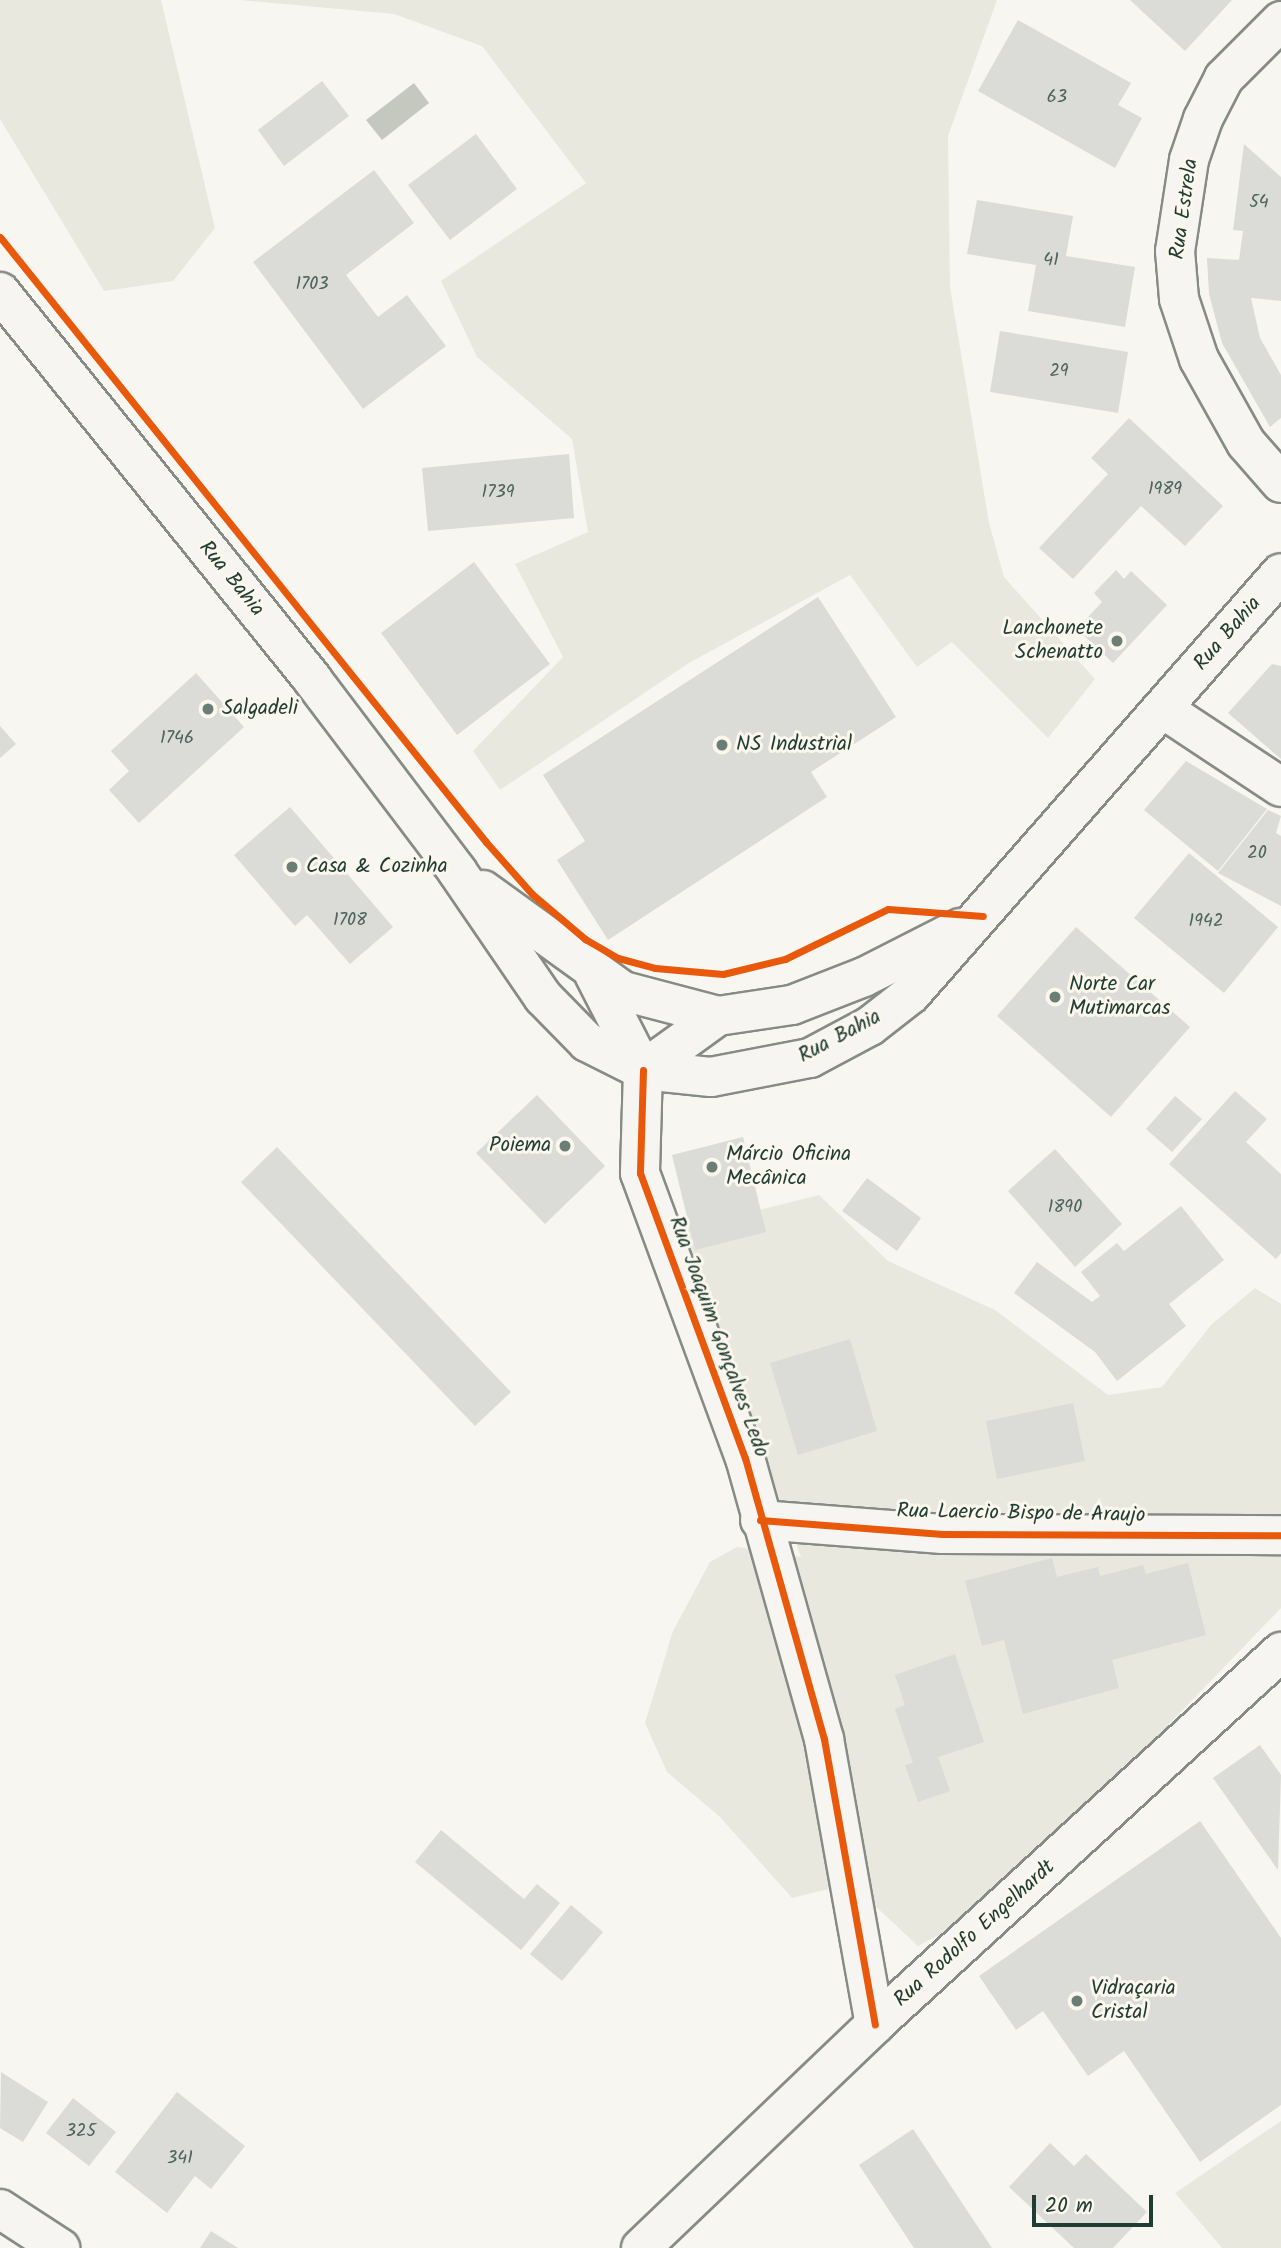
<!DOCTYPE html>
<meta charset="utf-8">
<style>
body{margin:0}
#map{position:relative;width:1281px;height:2248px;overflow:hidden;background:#f8f6f0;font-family:Kalam,sans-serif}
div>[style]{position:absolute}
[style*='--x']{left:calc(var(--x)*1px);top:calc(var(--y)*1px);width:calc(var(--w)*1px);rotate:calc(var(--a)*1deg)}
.green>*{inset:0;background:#e8e8df}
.water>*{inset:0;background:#c4c8bf}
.building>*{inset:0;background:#dbdbd7}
.roads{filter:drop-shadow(2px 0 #868b86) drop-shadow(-2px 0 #868b86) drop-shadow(0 2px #868b86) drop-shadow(0 -2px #868b86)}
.minor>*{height:38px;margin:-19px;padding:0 19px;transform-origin:19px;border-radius:19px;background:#f6f5f1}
.major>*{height:38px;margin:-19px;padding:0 19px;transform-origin:19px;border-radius:19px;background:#f6f5f1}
.cycleway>*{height:7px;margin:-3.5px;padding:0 3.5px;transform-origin:3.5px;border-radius:3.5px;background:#e8590c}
.dots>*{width:19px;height:19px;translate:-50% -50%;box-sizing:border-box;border:4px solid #fbf7ec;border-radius:50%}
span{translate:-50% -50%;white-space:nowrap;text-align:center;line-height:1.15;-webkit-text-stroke:6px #fbf7ec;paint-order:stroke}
.number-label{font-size:18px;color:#4e645d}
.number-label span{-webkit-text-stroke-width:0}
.street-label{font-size:21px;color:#1f3d34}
.poi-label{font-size:21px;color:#1f3d34}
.right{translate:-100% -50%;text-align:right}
.left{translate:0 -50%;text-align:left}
.scale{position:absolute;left:1032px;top:2195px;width:121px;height:32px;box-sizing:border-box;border:4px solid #1f3d34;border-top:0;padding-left:9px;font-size:21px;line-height:24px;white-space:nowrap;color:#1f3d34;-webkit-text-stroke:5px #fbf7ec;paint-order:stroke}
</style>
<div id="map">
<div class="green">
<div style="clip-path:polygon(0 0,161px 0,215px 228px,173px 281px,104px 291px,0 119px)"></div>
<div style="clip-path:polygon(239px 0,997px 0,948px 136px,950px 287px,989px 523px,1004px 577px,1095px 679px,1048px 738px,952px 642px,917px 667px,850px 575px,689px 663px,500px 790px,473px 751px,563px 657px,515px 564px,588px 532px,572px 439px,477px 357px,441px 281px,586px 183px,482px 46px,394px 14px)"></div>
<div style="clip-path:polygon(819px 1195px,888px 1261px,995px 1310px,1108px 1395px,1162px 1387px,1211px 1325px,1255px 1288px,1281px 1304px,1281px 1608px,1075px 1822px,958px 1925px,918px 1946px,872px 1903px,860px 1881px,792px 1898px,720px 1817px,667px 1772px,645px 1723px,673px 1631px,710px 1562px,737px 1547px,801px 1557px,679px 1230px)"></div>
<div style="clip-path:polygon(1281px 2121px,1281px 2248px,1222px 2248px,1175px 2193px)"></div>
</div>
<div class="water">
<div style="clip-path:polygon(414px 83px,429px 103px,382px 140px,366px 120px)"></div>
</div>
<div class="building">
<div style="clip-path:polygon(1130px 0,1232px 0,1185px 51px)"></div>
<div style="clip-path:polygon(1018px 20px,1131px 83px,1118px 105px,1142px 118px,1115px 168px,978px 91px)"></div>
<div style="clip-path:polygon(322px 81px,349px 116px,284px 166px,258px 130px)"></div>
<div style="clip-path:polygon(476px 134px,517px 189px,450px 240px,408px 185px)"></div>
<div style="clip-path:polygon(1244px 144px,1281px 177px,1281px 301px,1251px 298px,1260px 338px,1281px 375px,1281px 418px,1270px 427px,1222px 343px,1209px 294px,1207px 258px,1239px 260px,1243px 231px,1233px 230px)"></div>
<div style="clip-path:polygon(374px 170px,414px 223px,346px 275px,378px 317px,407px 295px,446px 346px,363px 409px,253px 262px)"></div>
<div style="clip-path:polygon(977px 200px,1073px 216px,1066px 256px,1135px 267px,1125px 327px,1028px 311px,1036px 265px,967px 254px)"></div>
<div style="clip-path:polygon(1000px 331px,1128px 352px,1118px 413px,990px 392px)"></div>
<div style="clip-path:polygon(1129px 418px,1223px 506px,1185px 546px,1141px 506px,1073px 579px,1039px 548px,1108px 474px,1091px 458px)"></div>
<div style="clip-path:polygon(569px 454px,574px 518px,428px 531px,422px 468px)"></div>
<div style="clip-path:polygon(474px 562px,550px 664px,457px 735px,381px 633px)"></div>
<div style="clip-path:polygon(1116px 570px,1124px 579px,1131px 571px,1167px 605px,1113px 663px,1077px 629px,1102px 602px,1094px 593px)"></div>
<div style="clip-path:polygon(818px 597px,896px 717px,811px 772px,827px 797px,608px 940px,557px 860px,585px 841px,543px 775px)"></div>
<div style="clip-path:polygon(1272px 664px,1281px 666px,1281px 759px,1228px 713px)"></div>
<div style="clip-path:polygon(196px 673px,244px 727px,139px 823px,109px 790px,129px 771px,111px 751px)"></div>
<div style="clip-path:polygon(0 726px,16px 744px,0 758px)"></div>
<div style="clip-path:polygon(1186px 761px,1267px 809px,1218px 871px,1144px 810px)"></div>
<div style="clip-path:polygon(290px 807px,393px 927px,350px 964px,307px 915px,295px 926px,234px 855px)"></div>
<div style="clip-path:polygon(1268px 810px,1281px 816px,1276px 833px,1281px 836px,1281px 906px,1218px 873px)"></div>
<div style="clip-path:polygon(1189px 853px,1278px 927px,1224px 993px,1134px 918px)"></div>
<div style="clip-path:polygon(1076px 927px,1190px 1027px,1111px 1117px,997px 1016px)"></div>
<div style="clip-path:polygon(1235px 1091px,1267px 1119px,1246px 1142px,1281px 1174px,1281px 1253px,1276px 1259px,1169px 1164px)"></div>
<div style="clip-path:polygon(537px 1095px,605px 1166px,545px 1224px,476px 1153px)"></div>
<div style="clip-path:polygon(1175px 1096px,1202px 1119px,1172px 1152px,1146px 1129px)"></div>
<div style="clip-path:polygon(743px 1137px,766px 1232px,695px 1250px,672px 1155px)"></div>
<div style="clip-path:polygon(277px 1147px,511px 1392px,475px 1426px,241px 1182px)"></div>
<div style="clip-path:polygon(1055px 1149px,1122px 1224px,1075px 1267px,1008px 1191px)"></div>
<div style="clip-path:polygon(867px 1178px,921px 1218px,897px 1251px,842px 1211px)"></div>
<div style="clip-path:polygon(1181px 1206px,1224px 1260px,1169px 1304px,1186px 1326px,1117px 1381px,1095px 1352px,1014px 1293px,1037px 1262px,1092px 1302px,1100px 1296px,1081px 1272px,1117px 1243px,1124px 1251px)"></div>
<div style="clip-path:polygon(850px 1339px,877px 1431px,798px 1455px,770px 1363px)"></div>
<div style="clip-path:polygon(1073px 1403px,1085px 1461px,997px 1479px,986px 1421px)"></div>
<div style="clip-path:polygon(1052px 1558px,1057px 1577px,1098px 1567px,1100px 1576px,1143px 1565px,1146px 1574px,1188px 1563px,1206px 1635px,1112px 1660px,1119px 1688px,1023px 1714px,1004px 1640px,982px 1646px,965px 1581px)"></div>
<div style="clip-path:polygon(955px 1654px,984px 1742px,938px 1757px,950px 1791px,918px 1802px,905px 1765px,913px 1763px,895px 1709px,905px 1705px,895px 1675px)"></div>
<div style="clip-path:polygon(1260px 1745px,1281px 1775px,1278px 1870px,1213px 1778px)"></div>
<div style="clip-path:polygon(1200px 1821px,1281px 1938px,1281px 2105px,1200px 2162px,1124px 2051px,1088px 2076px,1043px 2011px,1016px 2030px,979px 1976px)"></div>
<div style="clip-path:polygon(441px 1830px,524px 1899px,537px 1884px,560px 1903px,521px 1950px,415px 1862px)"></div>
<div style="clip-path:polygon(571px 1905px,603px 1932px,562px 1981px,530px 1954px)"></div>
<div style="clip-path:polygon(1px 2072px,48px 2102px,23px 2142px,0 2128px)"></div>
<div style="clip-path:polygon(177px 2092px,245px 2146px,211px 2189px,195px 2176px,167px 2213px,115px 2172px)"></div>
<div style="clip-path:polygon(73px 2098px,116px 2132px,89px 2166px,46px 2133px)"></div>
<div style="clip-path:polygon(913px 2129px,992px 2248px,914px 2248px,859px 2165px)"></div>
<div style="clip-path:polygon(1050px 2143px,1074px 2166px,1086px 2154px,1147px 2212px,1113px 2248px,1074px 2248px,1009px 2187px)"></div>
<div style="clip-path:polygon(211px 2231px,238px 2248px,200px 2248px)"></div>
</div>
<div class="roads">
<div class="minor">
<div style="--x:1281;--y:21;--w:81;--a:135"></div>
<div style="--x:1224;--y:78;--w:46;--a:117.1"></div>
<div style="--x:1203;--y:119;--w:43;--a:108.9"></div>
<div style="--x:1189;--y:160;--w:92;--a:98.7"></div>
<div style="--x:1175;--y:251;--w:48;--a:85.2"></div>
<div style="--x:1179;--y:299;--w:63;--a:71.6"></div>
<div style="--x:1199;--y:359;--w:96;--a:60.8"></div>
<div style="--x:1246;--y:443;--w:53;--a:48.8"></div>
<div style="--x:1163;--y:709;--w:141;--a:33.5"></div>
<div style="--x:643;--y:1070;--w:103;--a:91.7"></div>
<div style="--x:640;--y:1173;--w:304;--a:69.8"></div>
<div style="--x:745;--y:1458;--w:292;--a:74.3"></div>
<div style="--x:824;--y:1739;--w:290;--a:79.9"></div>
<div style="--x:760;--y:1520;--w:183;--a:4.4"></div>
<div style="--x:942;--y:1534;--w:339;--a:0.2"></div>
<div style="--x:0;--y:2209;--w:72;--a:33"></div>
<div style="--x:641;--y:2248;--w:324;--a:-43.7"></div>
<div style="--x:875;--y:2024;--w:551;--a:-42.5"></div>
</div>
<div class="major">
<div style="--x:0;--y:292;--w:497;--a:51.1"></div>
<div style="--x:312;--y:679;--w:241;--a:52.9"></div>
<div style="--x:457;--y:871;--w:153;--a:55.7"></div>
<div style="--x:543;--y:997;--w:63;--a:45.6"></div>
<div style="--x:587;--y:1042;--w:63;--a:26.6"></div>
<div style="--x:643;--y:1070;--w:68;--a:5.9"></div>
<div style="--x:711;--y:1077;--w:101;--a:-10.9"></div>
<div style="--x:810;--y:1058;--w:68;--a:-28.1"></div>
<div style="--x:870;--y:1026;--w:52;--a:-38"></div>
<div style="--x:911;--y:994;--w:560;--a:-48.69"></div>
<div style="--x:483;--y:890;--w:173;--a:35.8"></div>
<div style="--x:623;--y:991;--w:98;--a:14.7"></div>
<div style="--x:718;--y:1016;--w:75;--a:-8.5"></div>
<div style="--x:792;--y:1005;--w:77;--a:-21.3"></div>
<div style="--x:864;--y:977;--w:108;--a:-27"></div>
<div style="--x:594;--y:974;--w:108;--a:63"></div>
<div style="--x:643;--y:1070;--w:92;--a:-35.8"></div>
</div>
</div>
<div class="cycleway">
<div style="--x:0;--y:237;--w:776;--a:51.22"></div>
<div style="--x:486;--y:842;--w:69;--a:48.5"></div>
<div style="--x:532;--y:894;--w:70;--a:40.3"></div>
<div style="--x:585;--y:939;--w:38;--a:30"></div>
<div style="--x:618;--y:958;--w:38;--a:15"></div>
<div style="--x:655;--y:968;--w:68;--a:5"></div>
<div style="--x:723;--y:974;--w:64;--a:-13.6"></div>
<div style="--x:785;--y:959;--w:114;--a:-25.9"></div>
<div style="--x:888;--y:909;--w:95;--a:4.2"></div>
<div style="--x:643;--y:1070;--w:103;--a:91.7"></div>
<div style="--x:640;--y:1173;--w:304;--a:69.8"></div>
<div style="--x:745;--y:1458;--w:292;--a:74.3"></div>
<div style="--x:824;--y:1739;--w:290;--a:79.9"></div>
<div style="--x:760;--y:1520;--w:183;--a:4.4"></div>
<div style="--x:942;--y:1534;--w:339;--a:0.2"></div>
</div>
<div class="dots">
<div style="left:1117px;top:641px;background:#6b7e76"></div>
<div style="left:208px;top:709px;background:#6b7e76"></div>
<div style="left:722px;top:745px;background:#6b7e76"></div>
<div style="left:292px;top:867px;background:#6b7e76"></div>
<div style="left:1055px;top:997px;background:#6b7e76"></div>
<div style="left:565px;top:1146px;background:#6b7e76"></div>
<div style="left:712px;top:1167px;background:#6b7e76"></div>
<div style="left:1077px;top:2001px;background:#6b7e76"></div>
</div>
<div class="number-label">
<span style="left:1057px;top:98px">63</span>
<span style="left:1259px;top:203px">54</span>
<span style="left:1051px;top:261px">41</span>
<span style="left:312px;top:285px">1703</span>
<span style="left:1059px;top:372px">29</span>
<span style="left:1165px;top:490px">1989</span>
<span style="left:498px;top:493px">1739</span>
<span style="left:177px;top:739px">1746</span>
<span style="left:1257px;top:854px">20</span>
<span style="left:350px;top:921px">1708</span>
<span style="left:1206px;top:922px">1942</span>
<span style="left:1065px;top:1208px">1890</span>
<span style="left:81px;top:2132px">325</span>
<span style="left:180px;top:2159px">341</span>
</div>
<div class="street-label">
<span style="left:1185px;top:209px;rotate:-82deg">Rua Estrela</span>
<span style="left:231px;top:579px;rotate:51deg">Rua Bahia</span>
<span style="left:1228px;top:634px;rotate:-49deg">Rua Bahia</span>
<span style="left:840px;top:1037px;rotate:-28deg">Rua Bahia</span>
<span style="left:718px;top:1337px;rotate:70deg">Rua Joaquim Gonçalves Ledo</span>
<span style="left:1021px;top:1514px;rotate:1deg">Rua Laercio Bispo de Araujo</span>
<span style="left:975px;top:1934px;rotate:-42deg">Rua Rodolfo Engelhardt</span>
</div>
<div class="poi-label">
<span class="right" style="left:1103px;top:641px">Lanchonete<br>Schenatto</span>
<span class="left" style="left:222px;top:709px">Salgadeli</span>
<span class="left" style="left:736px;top:745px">NS Industrial</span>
<span class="left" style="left:306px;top:867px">Casa &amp; Cozinha</span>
<span class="left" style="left:1069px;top:997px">Norte Car<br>Mutimarcas</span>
<span class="right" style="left:551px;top:1146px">Poiema</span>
<span class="left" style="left:726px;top:1167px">Márcio Oficina<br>Mecânica</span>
<span class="left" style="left:1091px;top:2001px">Vidraçaria<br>Cristal</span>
</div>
<div class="scale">20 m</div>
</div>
